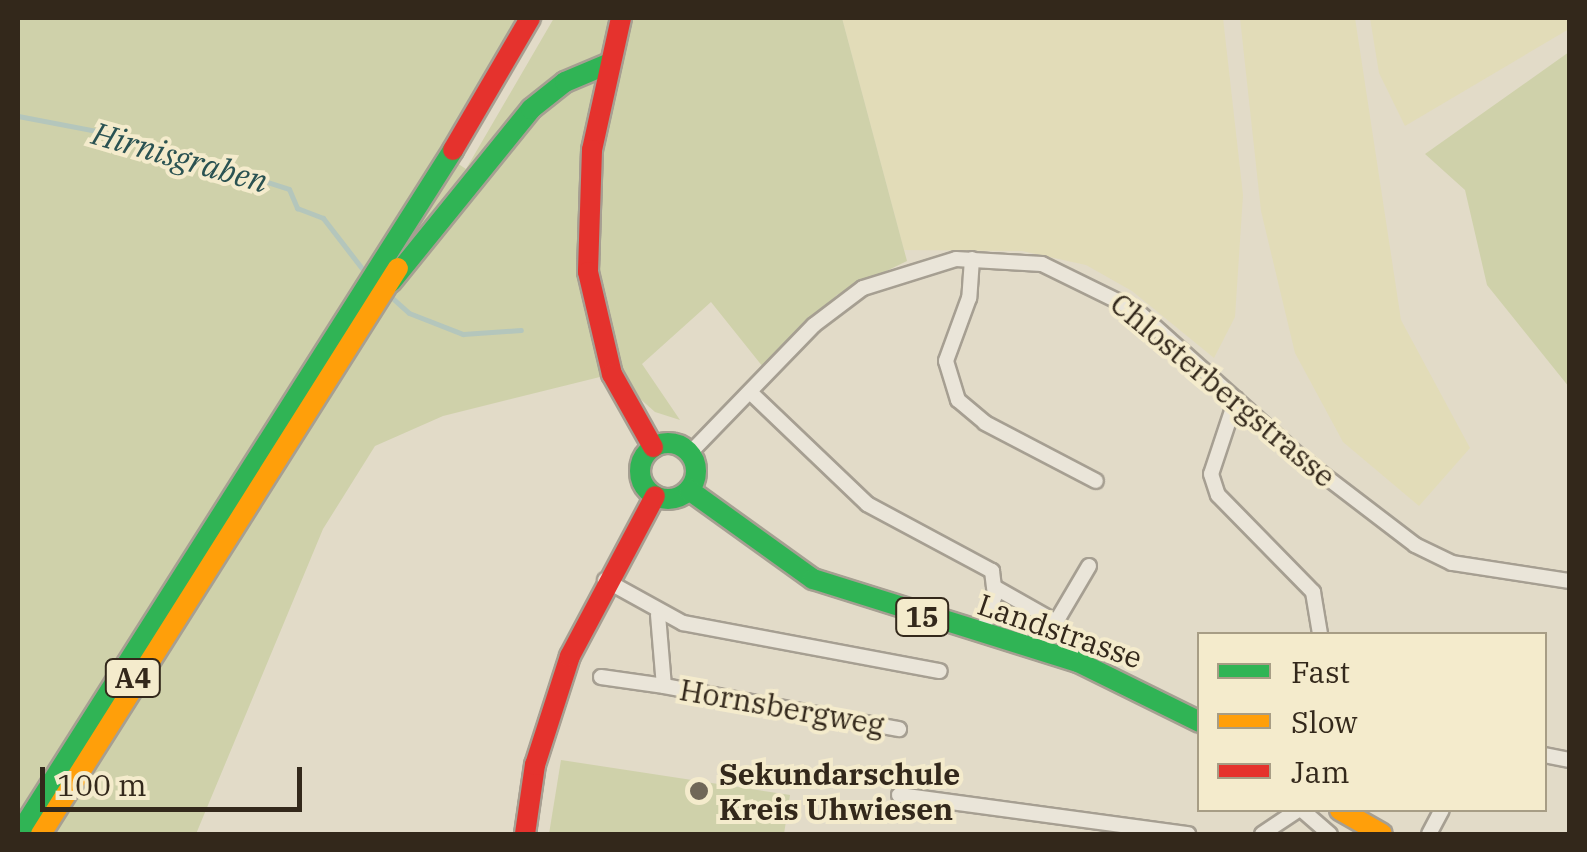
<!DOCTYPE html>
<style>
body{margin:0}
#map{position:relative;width:1587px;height:852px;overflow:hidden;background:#e2dbc8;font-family:"IBM Plex Serif",serif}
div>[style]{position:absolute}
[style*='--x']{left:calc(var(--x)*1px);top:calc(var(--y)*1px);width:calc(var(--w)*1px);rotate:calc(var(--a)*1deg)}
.farmland>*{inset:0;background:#e2dcb8}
.green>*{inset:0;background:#cfd1aa}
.stream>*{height:5px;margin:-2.5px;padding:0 2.5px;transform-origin:2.5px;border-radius:2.5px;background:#b4c6bc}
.roads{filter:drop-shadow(2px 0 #a69f92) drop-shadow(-2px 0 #a69f92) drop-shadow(0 2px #a69f92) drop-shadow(0 -2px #a69f92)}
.street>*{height:14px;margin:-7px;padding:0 7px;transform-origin:7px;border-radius:7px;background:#eae5d9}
.fast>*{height:20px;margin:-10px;padding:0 10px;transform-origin:10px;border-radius:10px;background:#30b455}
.fast>.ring{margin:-10px;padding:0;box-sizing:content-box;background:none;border:20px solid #30b455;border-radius:50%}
.slow>*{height:20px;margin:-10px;padding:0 10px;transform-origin:10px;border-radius:10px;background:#ff9f0a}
.jam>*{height:20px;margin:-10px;padding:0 10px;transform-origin:10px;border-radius:10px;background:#e5322d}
.dots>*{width:28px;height:28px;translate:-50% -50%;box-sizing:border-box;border:5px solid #f4ebcc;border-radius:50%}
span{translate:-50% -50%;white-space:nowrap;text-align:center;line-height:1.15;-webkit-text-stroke:8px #f4ebcc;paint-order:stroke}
.shield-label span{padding:2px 8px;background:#f4ebcc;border:2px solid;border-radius:8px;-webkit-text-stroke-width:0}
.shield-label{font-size:28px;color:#33281b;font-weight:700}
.street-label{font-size:30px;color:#33281b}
.poi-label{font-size:30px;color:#33281b;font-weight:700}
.left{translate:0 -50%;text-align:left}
.water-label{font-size:32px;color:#2a5252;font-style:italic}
.frame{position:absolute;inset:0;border:20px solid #33281b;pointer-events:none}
.legend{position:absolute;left:1197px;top:632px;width:350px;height:180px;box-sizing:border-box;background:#f4ebcc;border:2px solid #a79d85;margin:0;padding:12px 18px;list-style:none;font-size:30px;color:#33281b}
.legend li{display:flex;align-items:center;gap:20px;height:50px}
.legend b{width:50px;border:2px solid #a79d85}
.scale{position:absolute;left:40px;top:767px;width:262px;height:45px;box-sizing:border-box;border:5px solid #33281b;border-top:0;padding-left:12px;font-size:30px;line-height:35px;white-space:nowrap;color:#33281b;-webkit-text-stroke:8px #f4ebcc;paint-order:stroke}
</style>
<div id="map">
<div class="farmland">
<div style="clip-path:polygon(842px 18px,1223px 18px,1243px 195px,1235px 317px,1214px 358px,1132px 291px,1086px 265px,1022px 251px,904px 250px)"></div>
<div style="clip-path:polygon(1240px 18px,1355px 18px,1401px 320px,1470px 448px,1419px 506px,1343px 442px,1295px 353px,1261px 211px)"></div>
<div style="clip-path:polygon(1370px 18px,1569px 18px,1569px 29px,1405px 126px,1379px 73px)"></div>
</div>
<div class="green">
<div style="clip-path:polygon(18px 18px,516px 18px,440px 152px,466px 169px,554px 18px,842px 18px,907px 261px,837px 295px,763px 367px,711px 302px,642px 364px,680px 420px,655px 412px,612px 374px,443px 416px,375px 446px,323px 529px,196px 834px,18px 834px)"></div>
<div style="clip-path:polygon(1569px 52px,1569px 387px,1487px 285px,1465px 190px,1425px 154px)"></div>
<div style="clip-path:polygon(561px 760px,790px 795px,784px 834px,549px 834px)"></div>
</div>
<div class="stream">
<div style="--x:18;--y:116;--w:102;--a:10.8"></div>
<div style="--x:118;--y:135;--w:179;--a:17.5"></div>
<div style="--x:289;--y:189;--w:21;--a:67"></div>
<div style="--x:297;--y:208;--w:28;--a:21"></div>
<div style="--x:323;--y:218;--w:72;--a:52.3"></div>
<div style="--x:390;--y:296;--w:25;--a:42"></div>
<div style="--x:409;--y:313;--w:58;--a:21.3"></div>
<div style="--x:463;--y:334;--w:58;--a:-3.9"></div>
</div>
<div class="roads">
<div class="street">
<div style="--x:972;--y:259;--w:39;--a:94"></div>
<div style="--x:969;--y:298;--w:67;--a:110.1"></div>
<div style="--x:946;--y:361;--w:41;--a:72.9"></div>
<div style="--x:958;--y:400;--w:35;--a:40"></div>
<div style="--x:985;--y:423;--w:125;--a:27.6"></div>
<div style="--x:750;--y:392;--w:162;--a:43.7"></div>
<div style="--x:867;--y:504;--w:142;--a:28.2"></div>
<div style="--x:992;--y:571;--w:24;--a:83"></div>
<div style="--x:995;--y:595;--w:40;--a:108.9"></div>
<div style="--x:1236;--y:399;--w:79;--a:108.4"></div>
<div style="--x:1211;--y:474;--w:22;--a:72"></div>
<div style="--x:1218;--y:495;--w:136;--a:45.6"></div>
<div style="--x:1313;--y:592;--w:43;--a:80.5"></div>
<div style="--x:690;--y:453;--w:178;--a:-45.9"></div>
<div style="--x:814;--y:325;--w:61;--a:-37.1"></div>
<div style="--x:863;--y:288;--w:97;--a:-17.3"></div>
<div style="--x:956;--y:259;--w:86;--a:3.3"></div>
<div style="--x:1042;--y:264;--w:105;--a:26.1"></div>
<div style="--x:1136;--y:310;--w:225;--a:41.8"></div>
<div style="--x:1304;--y:460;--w:140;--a:37.4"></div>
<div style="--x:1415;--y:545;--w:41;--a:25.9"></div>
<div style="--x:1452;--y:563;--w:119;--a:8.7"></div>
<div style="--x:605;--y:580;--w:89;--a:28.9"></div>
<div style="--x:683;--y:623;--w:261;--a:10.6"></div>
<div style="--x:996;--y:588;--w:69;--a:29.5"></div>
<div style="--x:1056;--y:622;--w:65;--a:-59.5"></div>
<div style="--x:658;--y:615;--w:71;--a:85.2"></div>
<div style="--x:664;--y:686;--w:239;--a:10.4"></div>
<div style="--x:601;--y:677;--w:64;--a:8.1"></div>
<div style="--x:1544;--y:755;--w:26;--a:11"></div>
<div style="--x:899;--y:795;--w:292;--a:7.7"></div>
<div style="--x:1302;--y:810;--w:37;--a:41"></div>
<div style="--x:1262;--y:834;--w:43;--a:-33.7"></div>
<div style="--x:1429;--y:834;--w:27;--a:-62"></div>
</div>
<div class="fast">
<div style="--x:391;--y:282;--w:223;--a:-51"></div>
<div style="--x:531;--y:109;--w:43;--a:-38.5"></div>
<div style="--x:565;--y:82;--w:49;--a:-22.9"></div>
<div class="ring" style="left:640px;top:443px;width:36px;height:36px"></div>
<div style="--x:689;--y:490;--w:153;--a:35.7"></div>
<div style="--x:813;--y:579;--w:278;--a:17.4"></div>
<div style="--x:1078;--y:662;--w:136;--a:26.2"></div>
<div style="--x:19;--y:834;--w:810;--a:-57.6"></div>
</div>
<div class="slow">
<div style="--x:1340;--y:810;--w:48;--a:29.7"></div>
<div style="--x:41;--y:834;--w:669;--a:-57.76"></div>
</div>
<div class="jam">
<div style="--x:621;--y:18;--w:135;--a:102.4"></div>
<div style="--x:592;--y:150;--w:122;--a:91.9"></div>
<div style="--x:588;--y:272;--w:105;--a:76.8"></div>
<div style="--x:612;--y:374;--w:84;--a:60.7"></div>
<div style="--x:453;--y:150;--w:153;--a:-59.7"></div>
<div style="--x:525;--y:834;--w:70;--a:-81.8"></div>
<div style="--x:535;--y:765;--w:114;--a:-72.2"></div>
<div style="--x:570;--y:656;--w:181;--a:-62"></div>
</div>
</div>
<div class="dots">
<div style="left:699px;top:791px;background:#706758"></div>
</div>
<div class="shield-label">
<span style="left:922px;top:617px">15</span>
<span style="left:133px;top:678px">A4</span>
</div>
<div class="street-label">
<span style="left:1223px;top:390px;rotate:40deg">Chlosterbergstrasse</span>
<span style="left:1060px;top:631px;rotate:19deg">Landstrasse</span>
<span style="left:782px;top:707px;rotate:10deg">Hornsbergweg</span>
</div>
<div class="poi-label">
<span class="left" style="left:719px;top:791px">Sekundarschule<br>Kreis Uhwiesen</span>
</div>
<div class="water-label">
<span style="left:180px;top:157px;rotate:16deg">Hirnisgraben</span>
</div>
<div class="frame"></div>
<ul class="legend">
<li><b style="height:12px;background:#30b455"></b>Fast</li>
<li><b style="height:12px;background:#ff9f0a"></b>Slow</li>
<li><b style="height:12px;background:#e5322d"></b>Jam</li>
</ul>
<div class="scale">100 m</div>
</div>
